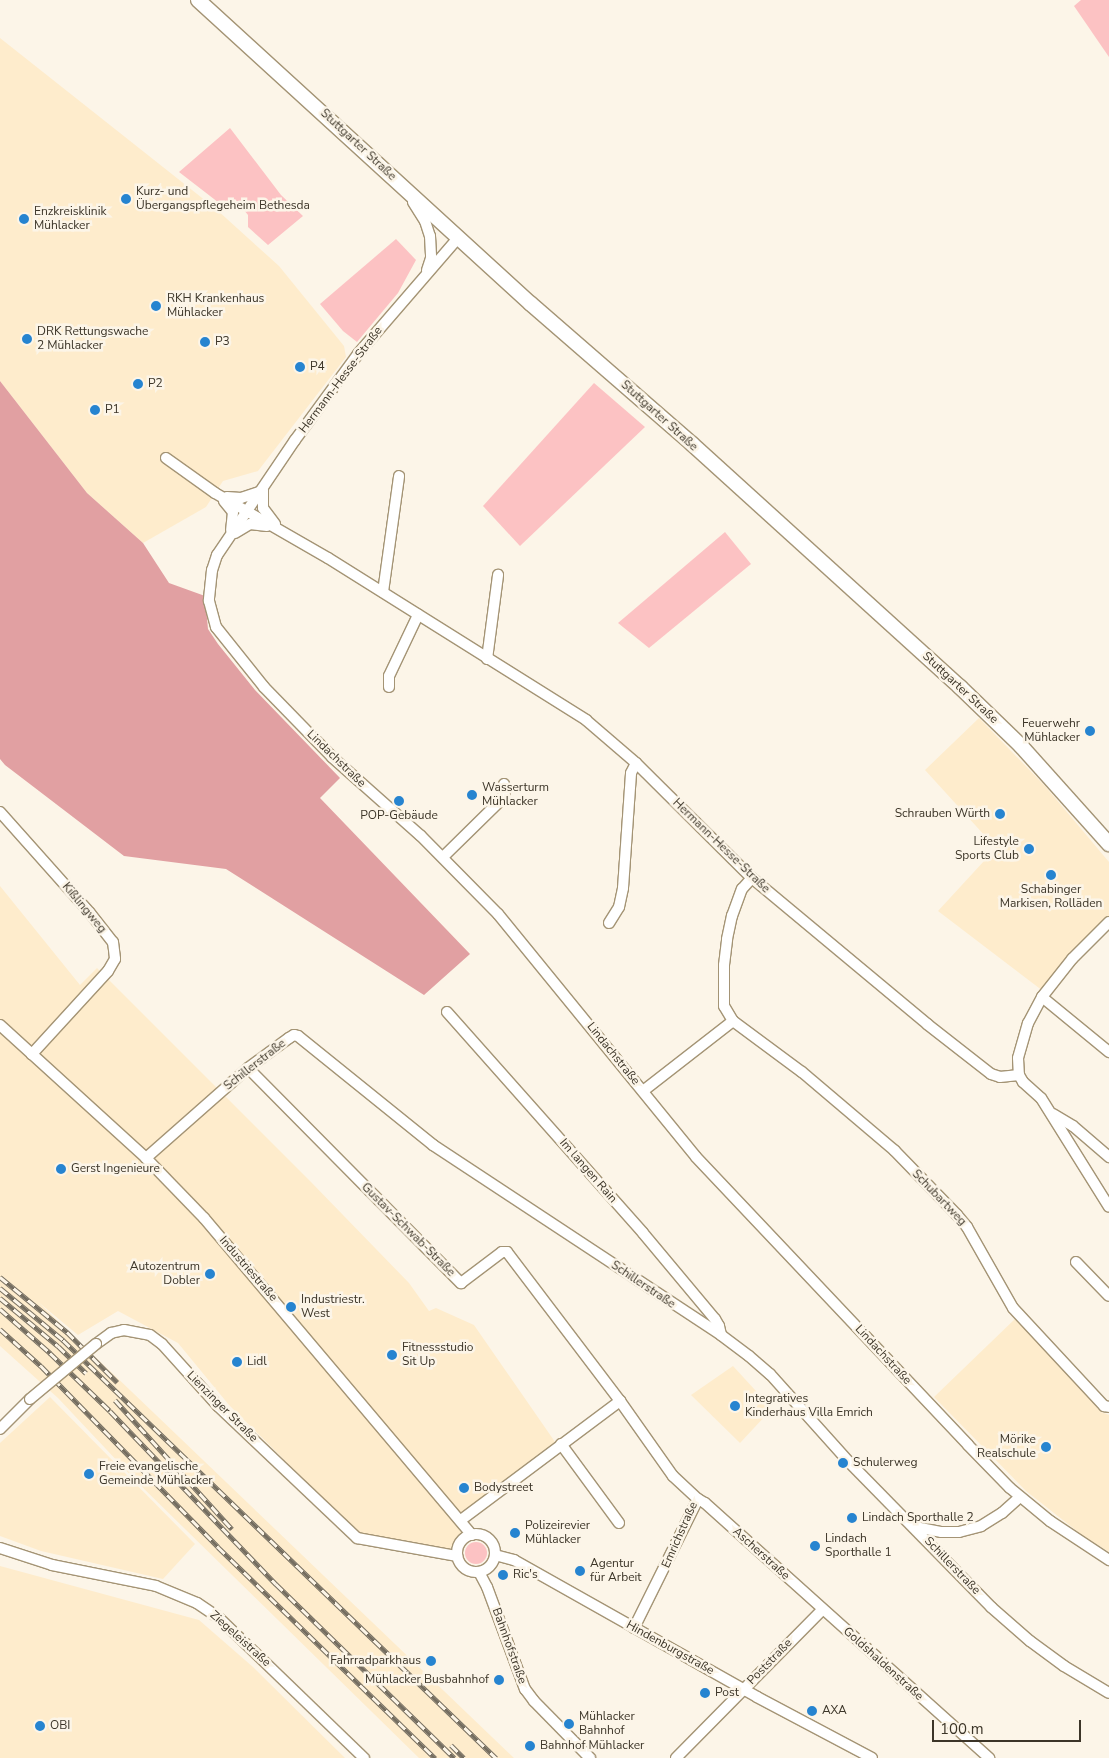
<!DOCTYPE html>
<meta charset="utf-8">
<style>
body{margin:0}
#map{position:relative;width:1109px;height:1758px;overflow:hidden;background:#fcf5e8;font-family:"Nunito Sans",sans-serif}
div>[style]{position:absolute}
[style*='--x']{left:calc(var(--x)*1px);top:calc(var(--y)*1px);width:calc(var(--w)*1px);rotate:calc(var(--a)*1deg)}
.built>*{inset:0;background:#feeccc}
.green>*{inset:0;background:#fcc2c3}
.round{border-radius:50%}
.forest>*{inset:0;background:#e1a0a2}
.roads{filter:drop-shadow(1px 0 #a49475) drop-shadow(-1px 0 #a49475) drop-shadow(0 1px #a49475) drop-shadow(0 -1px #a49475)}
.minor>*{height:10px;margin:-5px;padding:0 5px;transform-origin:5px;border-radius:5px;background:#fff}
.minor>.ring{margin:-5px;padding:0;box-sizing:content-box;background:none;border:10px solid #fff;border-radius:50%}
.major>*{height:14px;margin:-7px;padding:0 7px;transform-origin:7px;border-radius:7px;background:#fff}
.rail>*{height:5px;margin-top:-2.5px;transform-origin:0;background:repeating-linear-gradient(90deg,#fcf5e8 0 9px,#746d60 0 18px);box-sizing:border-box;border-block:1px solid #746d60}
.bridges{filter:drop-shadow(1px 0 #a49475) drop-shadow(-1px 0 #a49475) drop-shadow(0 1px #a49475) drop-shadow(0 -1px #a49475)}
.minor-bridge>*{height:10px;margin:-5px;padding:0 5px;transform-origin:5px;border-radius:5px;background:#fff}
.dots>*{width:14px;height:14px;translate:-50% -50%;box-sizing:border-box;border:2px solid #fcf5e8;border-radius:50%}
span{translate:-50% -50%;white-space:nowrap;text-align:center;line-height:1.15;-webkit-text-stroke:5px #fcf5e8;paint-order:stroke}
.street-label{font-size:12px;color:#3c3528}
.poi-label{font-size:12px;color:#3c3528}
.left{translate:0 -50%;text-align:left}
.right{translate:-100% -50%;text-align:right}
.scale{position:absolute;left:932px;top:1720px;width:149px;height:22px;box-sizing:border-box;border:2px solid #3c3528;border-top:0;padding-left:6px;font-size:15px;line-height:18px;white-space:nowrap;color:#3c3528;-webkit-text-stroke:4px #fcf5e8;paint-order:stroke}
</style>
<div id="map">
<div class="built">
<div style="clip-path:polygon(0 38px,216px 209px,279px 266px,344px 346px,346px 357px,258px 471px,223px 481px,206px 507px,143px 543px,87px 493px,0 381px)"></div>
<div style="clip-path:polygon(979px 718px,1045px 786px,1109px 862px,1109px 921px,1043px 991px,938px 911px,996px 848px,925px 770px)"></div>
<div style="clip-path:polygon(0 886px,80px 985px,97px 968px,311px 1182px,409px 1283px,429px 1311px,436px 1308px,474px 1325px,562px 1452px,473px 1514px,450px 1549px,358px 1533px,229px 1405px,178px 1343px,118px 1311px,78px 1335px,37px 1301px,514px 1758px,419px 1758px,137px 1482px,58px 1398px,0 1346px)"></div>
<div style="clip-path:polygon(1017px 1317px,1101px 1412px,1109px 1415px,1109px 1552px,1082px 1535px,1026px 1491px,934px 1397px)"></div>
<div style="clip-path:polygon(733px 1366px,768px 1404px,766px 1415px,740px 1443px,691px 1395px)"></div>
<div style="clip-path:polygon(50px 1397px,195px 1544px,163px 1579px,41px 1551px,0 1536px,0 1443px)"></div>
<div style="clip-path:polygon(0 1566px,199px 1620px,253px 1667px,345px 1758px,0 1758px)"></div>
</div>
<div class="green">
<div style="clip-path:polygon(1081px 0,1109px 0,1109px 57px,1074px 6px)"></div>
<div style="clip-path:polygon(230px 128px,281px 195px,303px 216px,268px 245px,248px 227px,248px 215px,235px 199px,223px 206px,179px 172px)"></div>
<div style="clip-path:polygon(396px 239px,416px 260px,398px 293px,357px 342px,343px 331px,320px 304px)"></div>
<div style="clip-path:polygon(594px 383px,645px 427px,520px 546px,483px 506px)"></div>
<div style="clip-path:polygon(725px 532px,751px 564px,649px 648px,618px 623px)"></div>
<div class="round" style="left:465px;top:1542px;width:22px;height:22px"></div>
</div>
<div class="forest">
<div style="clip-path:polygon(0 381px,87px 493px,143px 543px,169px 583px,205px 596px,208px 629px,218px 644px,255px 690px,340px 778px,320px 798px,470px 954px,424px 995px,226px 869px,124px 856px,5px 765px,0 759px)"></div>
</div>
<div class="roads">
<div class="minor">
<div style="--x:413;--y:202;--w:22;--a:58"></div>
<div style="--x:425;--y:221;--w:16;--a:72"></div>
<div style="--x:430;--y:236;--w:22;--a:87"></div>
<div style="--x:431;--y:258;--w:13;--a:108"></div>
<div style="--x:458;--y:238;--w:153;--a:130.8"></div>
<div style="--x:358;--y:354;--w:107;--a:126.2"></div>
<div style="--x:295;--y:440;--w:139;--a:124.1"></div>
<div style="--x:217;--y:555;--w:16;--a:108"></div>
<div style="--x:212;--y:570;--w:31;--a:96"></div>
<div style="--x:209;--y:601;--w:27;--a:75"></div>
<div style="--x:216;--y:627;--w:77;--a:51.3"></div>
<div style="--x:264;--y:687;--w:98;--a:45.8"></div>
<div style="--x:332;--y:757;--w:118;--a:41.6"></div>
<div style="--x:420;--y:835;--w:111;--a:45.4"></div>
<div style="--x:498;--y:914;--w:313;--a:50.8"></div>
<div style="--x:696;--y:1157;--w:396;--a:46.6"></div>
<div style="--x:968;--y:1445;--w:60;--a:45.7"></div>
<div style="--x:1010;--y:1488;--w:52;--a:39.5"></div>
<div style="--x:1050;--y:1521;--w:71;--a:33.5"></div>
<div style="--x:166;--y:458;--w:60;--a:35.5"></div>
<div style="--x:215;--y:493;--w:130;--a:29.9"></div>
<div style="--x:328;--y:558;--w:305;--a:32.1"></div>
<div style="--x:586;--y:720;--w:66;--a:40.7"></div>
<div style="--x:636;--y:763;--w:163;--a:44.8"></div>
<div style="--x:752;--y:878;--w:228;--a:39.8"></div>
<div style="--x:927;--y:1024;--w:81;--a:38"></div>
<div style="--x:991;--y:1074;--w:9;--a:18"></div>
<div style="--x:1000;--y:1077;--w:19;--a:-6"></div>
<div style="--x:263;--y:490;--w:18;--a:90"></div>
<div style="--x:263;--y:508;--w:20;--a:53"></div>
<div style="--x:227;--y:497;--w:14;--a:4"></div>
<div style="--x:241;--y:498;--w:19;--a:-18"></div>
<div style="--x:224;--y:501;--w:14;--a:51"></div>
<div style="--x:233;--y:512;--w:18;--a:96"></div>
<div style="--x:235;--y:533;--w:17;--a:-31"></div>
<div style="--x:250;--y:524;--w:17;--a:7"></div>
<div style="--x:383;--y:592;--w:117;--a:-82.1"></div>
<div style="--x:487;--y:659;--w:85;--a:-82.5"></div>
<div style="--x:389;--y:687;--w:11;--a:-90"></div>
<div style="--x:389;--y:676;--w:68;--a:-64.6"></div>
<div style="--x:0;--y:812;--w:135;--a:48.3"></div>
<div style="--x:90;--y:913;--w:37;--a:52"></div>
<div style="--x:113;--y:942;--w:17;--a:83"></div>
<div style="--x:115;--y:959;--w:14;--a:120"></div>
<div style="--x:108;--y:971;--w:113;--a:132.5"></div>
<div style="--x:443;--y:857;--w:83;--a:-44.5"></div>
<div style="--x:502;--y:799;--w:9;--a:-69"></div>
<div style="--x:505;--y:791;--w:7;--a:-98"></div>
<div style="--x:1109;--y:922;--w:52;--a:135"></div>
<div style="--x:1072;--y:959;--w:48;--a:128.3"></div>
<div style="--x:1042;--y:997;--w:30;--a:118"></div>
<div style="--x:1028;--y:1023;--w:36;--a:106"></div>
<div style="--x:1018;--y:1058;--w:17;--a:87"></div>
<div style="--x:1019;--y:1075;--w:8;--a:60"></div>
<div style="--x:1023;--y:1082;--w:24;--a:42"></div>
<div style="--x:1041;--y:1098;--w:128;--a:58"></div>
<div style="--x:609;--y:923;--w:19;--a:-58"></div>
<div style="--x:619;--y:907;--w:19;--a:-78"></div>
<div style="--x:623;--y:888;--w:115;--a:-86"></div>
<div style="--x:631;--y:773;--w:11;--a:-63"></div>
<div style="--x:1042;--y:997;--w:87;--a:39.4"></div>
<div style="--x:447;--y:1012;--w:295;--a:48.4"></div>
<div style="--x:643;--y:1233;--w:112;--a:50.1"></div>
<div style="--x:715;--y:1319;--w:8;--a:60"></div>
<div style="--x:719;--y:1326;--w:9;--a:77"></div>
<div style="--x:733;--y:1021;--w:86;--a:36.5"></div>
<div style="--x:802;--y:1072;--w:121;--a:40.3"></div>
<div style="--x:894;--y:1150;--w:91;--a:45.9"></div>
<div style="--x:957;--y:1215;--w:16;--a:50"></div>
<div style="--x:967;--y:1227;--w:93;--a:60.4"></div>
<div style="--x:1013;--y:1308;--w:134;--a:47.1"></div>
<div style="--x:1104;--y:1406;--w:5;--a:11"></div>
<div style="--x:0;--y:1025;--w:197;--a:42.3"></div>
<div style="--x:146;--y:1158;--w:83;--a:46"></div>
<div style="--x:204;--y:1218;--w:415;--a:49.8"></div>
<div style="--x:248;--y:1068;--w:303;--a:45.3"></div>
<div style="--x:461;--y:1283;--w:51;--a:-37.1"></div>
<div style="--x:502;--y:1252;--w:5;--a:0"></div>
<div style="--x:507;--y:1252;--w:187;--a:52.8"></div>
<div style="--x:620;--y:1401;--w:92;--a:54.8"></div>
<div style="--x:673;--y:1476;--w:34;--a:43"></div>
<div style="--x:698;--y:1499;--w:144;--a:116.4"></div>
<div style="--x:643;--y:1091;--w:114;--a:-37.9"></div>
<div style="--x:733;--y:1021;--w:17;--a:-121"></div>
<div style="--x:724;--y:1006;--w:41;--a:-90"></div>
<div style="--x:724;--y:965;--w:26;--a:-83"></div>
<div style="--x:727;--y:939;--w:24;--a:-78"></div>
<div style="--x:732;--y:916;--w:29;--a:-70"></div>
<div style="--x:742;--y:889;--w:15;--a:-48"></div>
<div style="--x:1053;--y:1114;--w:23;--a:31"></div>
<div style="--x:1073;--y:1126;--w:48;--a:40.7"></div>
<div style="--x:146;--y:1158;--w:136;--a:-41.4"></div>
<div style="--x:248;--y:1068;--w:51;--a:-36.2"></div>
<div style="--x:289;--y:1038;--w:6;--a:-31"></div>
<div style="--x:294;--y:1035;--w:4;--a:14"></div>
<div style="--x:298;--y:1036;--w:174;--a:38.9"></div>
<div style="--x:433;--y:1145;--w:345;--a:33.4"></div>
<div style="--x:721;--y:1335;--w:35;--a:37"></div>
<div style="--x:749;--y:1356;--w:28;--a:41"></div>
<div style="--x:770;--y:1374;--w:118;--a:48.1"></div>
<div style="--x:849;--y:1462;--w:203;--a:45.6"></div>
<div style="--x:991;--y:1607;--w:52;--a:41.1"></div>
<div style="--x:1030;--y:1641;--w:42;--a:36.3"></div>
<div style="--x:1064;--y:1666;--w:52;--a:31"></div>
<div style="--x:1076;--y:1262;--w:47;--a:45.9"></div>
<div style="--x:96;--y:1344;--w:19;--a:-36"></div>
<div style="--x:111;--y:1333;--w:13;--a:-13"></div>
<div style="--x:124;--y:1330;--w:26;--a:11"></div>
<div style="--x:150;--y:1335;--w:15;--a:37"></div>
<div style="--x:162;--y:1344;--w:84;--a:47.9"></div>
<div style="--x:218;--y:1406;--w:192;--a:43.5"></div>
<div style="--x:357;--y:1538;--w:102;--a:10.2"></div>
<div style="--x:0;--y:1429;--w:42;--a:-45"></div>
<div style="--x:561;--y:1444;--w:98;--a:53.7"></div>
<div style="--x:698;--y:1499;--w:8;--a:30"></div>
<div style="--x:705;--y:1503;--w:382;--a:41.9"></div>
<div style="--x:461;--y:1520;--w:199;--a:-36.8"></div>
<div style="--x:915;--y:1527;--w:26;--a:11"></div>
<div style="--x:941;--y:1532;--w:18;--a:0"></div>
<div style="--x:959;--y:1532;--w:23;--a:-15"></div>
<div style="--x:981;--y:1526;--w:25;--a:-32"></div>
<div style="--x:1002;--y:1513;--w:24;--a:-42"></div>
<div class="ring" style="left:457px;top:1534px;width:28px;height:28px"></div>
<div style="--x:0;--y:1548;--w:55;--a:18.1"></div>
<div style="--x:52;--y:1565;--w:106;--a:11.4"></div>
<div style="--x:156;--y:1586;--w:44;--a:22.5"></div>
<div style="--x:197;--y:1603;--w:25;--a:34"></div>
<div style="--x:218;--y:1617;--w:203;--a:44"></div>
<div style="--x:495;--y:1555;--w:20;--a:15"></div>
<div style="--x:514;--y:1560;--w:279;--a:29.4"></div>
<div style="--x:757;--y:1697;--w:130;--a:27.9"></div>
<div style="--x:479;--y:1572;--w:17;--a:62"></div>
<div style="--x:487;--y:1587;--w:109;--a:69.6"></div>
<div style="--x:525;--y:1689;--w:15;--a:53"></div>
<div style="--x:534;--y:1701;--w:80;--a:45.5"></div>
<div style="--x:676;--y:1758;--w:208;--a:-45.4"></div>
</div>
<div class="major">
<div style="--x:198;--y:0;--w:451;--a:42.4"></div>
<div style="--x:531;--y:304;--w:213;--a:41"></div>
<div style="--x:692;--y:444;--w:362;--a:42.2"></div>
<div style="--x:960;--y:687;--w:85;--a:44"></div>
<div style="--x:1021;--y:746;--w:132;--a:48.1"></div>
</div>
</div>
<div class="rail">
<div style="--x:0;--y:1277;--w:87;--a:39.4"></div>
<div style="--x:67;--y:1332;--w:71;--a:45"></div>
<div style="--x:0;--y:1288;--w:82;--a:39.5"></div>
<div style="--x:63;--y:1340;--w:602;--a:43.99"></div>
<div style="--x:0;--y:1298;--w:75;--a:39.6"></div>
<div style="--x:58;--y:1346;--w:39;--a:44"></div>
<div style="--x:0;--y:1309;--w:67;--a:41.3"></div>
<div style="--x:50;--y:1353;--w:83;--a:44"></div>
<div style="--x:110;--y:1411;--w:240;--a:46.2"></div>
<div style="--x:276;--y:1584;--w:249;--a:44.3"></div>
<div style="--x:0;--y:1329;--w:55;--a:42.1"></div>
<div style="--x:41;--y:1366;--w:253;--a:45.6"></div>
<div style="--x:218;--y:1547;--w:303;--a:44.2"></div>
<div style="--x:115;--y:1400;--w:174;--a:47.8"></div>
<div style="--x:451;--y:1745;--w:18;--a:45"></div>
</div>
<div class="bridges">
<div class="minor-bridge">
<div style="--x:30;--y:1399;--w:86;--a:-39.8"></div>
</div>
</div>
<div class="dots">
<div style="left:126px;top:199px;background:#2684d0"></div>
<div style="left:24px;top:219px;background:#2684d0"></div>
<div style="left:156px;top:306px;background:#2684d0"></div>
<div style="left:27px;top:339px;background:#2684d0"></div>
<div style="left:205px;top:342px;background:#2684d0"></div>
<div style="left:300px;top:367px;background:#2684d0"></div>
<div style="left:138px;top:384px;background:#2684d0"></div>
<div style="left:95px;top:410px;background:#2684d0"></div>
<div style="left:1090px;top:731px;background:#2684d0"></div>
<div style="left:472px;top:795px;background:#2684d0"></div>
<div style="left:399px;top:801px;background:#2684d0"></div>
<div style="left:1000px;top:814px;background:#2684d0"></div>
<div style="left:1029px;top:849px;background:#2684d0"></div>
<div style="left:1051px;top:875px;background:#2684d0"></div>
<div style="left:61px;top:1169px;background:#2684d0"></div>
<div style="left:210px;top:1274px;background:#2684d0"></div>
<div style="left:291px;top:1307px;background:#2684d0"></div>
<div style="left:392px;top:1355px;background:#2684d0"></div>
<div style="left:237px;top:1362px;background:#2684d0"></div>
<div style="left:735px;top:1406px;background:#2684d0"></div>
<div style="left:1046px;top:1447px;background:#2684d0"></div>
<div style="left:843px;top:1463px;background:#2684d0"></div>
<div style="left:89px;top:1474px;background:#2684d0"></div>
<div style="left:464px;top:1488px;background:#2684d0"></div>
<div style="left:852px;top:1518px;background:#2684d0"></div>
<div style="left:515px;top:1533px;background:#2684d0"></div>
<div style="left:815px;top:1546px;background:#2684d0"></div>
<div style="left:580px;top:1571px;background:#2684d0"></div>
<div style="left:503px;top:1575px;background:#2684d0"></div>
<div style="left:431px;top:1661px;background:#2684d0"></div>
<div style="left:499px;top:1680px;background:#2684d0"></div>
<div style="left:705px;top:1693px;background:#2684d0"></div>
<div style="left:812px;top:1711px;background:#2684d0"></div>
<div style="left:569px;top:1724px;background:#2684d0"></div>
<div style="left:40px;top:1726px;background:#2684d0"></div>
<div style="left:530px;top:1746px;background:#2684d0"></div>
</div>
<div class="street-label">
<span style="left:358px;top:145px;rotate:43deg">Stuttgarter Straße</span>
<span style="left:341px;top:380px;rotate:-53deg">Hermann-Hesse-Straße</span>
<span style="left:659px;top:416px;rotate:42deg">Stuttgarter Straße</span>
<span style="left:960px;top:688px;rotate:43deg">Stuttgarter Straße</span>
<span style="left:336px;top:759px;rotate:44deg">Lindachstraße</span>
<span style="left:721px;top:846px;rotate:44deg">Hermann-Hesse-Straße</span>
<span style="left:84px;top:908px;rotate:50deg">Kißlingweg</span>
<span style="left:613px;top:1054px;rotate:51deg">Lindachstraße</span>
<span style="left:255px;top:1065px;rotate:-38deg">Schillerstraße</span>
<span style="left:588px;top:1171px;rotate:49deg">Im langen Rain</span>
<span style="left:939px;top:1198px;rotate:46deg">Schubartweg</span>
<span style="left:408px;top:1230px;rotate:45deg">Gustav-Schwab-Straße</span>
<span style="left:248px;top:1269px;rotate:49deg">Industriestraße</span>
<span style="left:643px;top:1285px;rotate:34deg">Schillerstraße</span>
<span style="left:883px;top:1355px;rotate:47deg">Lindachstraße</span>
<span style="left:222px;top:1407px;rotate:45deg">Lienzinger Straße</span>
<span style="left:680px;top:1535px;rotate:-66deg">Emrichstraße</span>
<span style="left:761px;top:1554px;rotate:42deg">Ascherstraße</span>
<span style="left:952px;top:1566px;rotate:46deg">Schillerstraße</span>
<span style="left:240px;top:1639px;rotate:42deg">Ziegeleistraße</span>
<span style="left:509px;top:1646px;rotate:70deg">Bahnhofstraße</span>
<span style="left:670px;top:1648px;rotate:29deg">Hindenburgstraße</span>
<span style="left:770px;top:1662px;rotate:-46deg">Poststraße</span>
<span style="left:883px;top:1664px;rotate:42deg">Goldshaldenstraße</span>
</div>
<div class="poi-label">
<span class="left" style="left:136px;top:199px">Kurz- und<br>Übergangspflegeheim Bethesda</span>
<span class="left" style="left:34px;top:219px">Enzkreisklinik<br>Mühlacker</span>
<span class="left" style="left:167px;top:306px">RKH Krankenhaus<br>Mühlacker</span>
<span class="left" style="left:37px;top:339px">DRK Rettungswache<br>2 Mühlacker</span>
<span class="left" style="left:215px;top:342px">P3</span>
<span class="left" style="left:310px;top:367px">P4</span>
<span class="left" style="left:148px;top:384px">P2</span>
<span class="left" style="left:105px;top:410px">P1</span>
<span class="right" style="left:1080px;top:731px">Feuerwehr<br>Mühlacker</span>
<span class="left" style="left:482px;top:795px">Wasserturm<br>Mühlacker</span>
<span class="right" style="left:990px;top:814px">Schrauben Würth</span>
<span style="left:399px;top:816px">POP-Gebäude</span>
<span class="right" style="left:1019px;top:849px">Lifestyle<br>Sports Club</span>
<span style="left:1051px;top:897px">Schabinger<br>Markisen, Rolläden</span>
<span class="left" style="left:71px;top:1169px">Gerst Ingenieure</span>
<span class="right" style="left:200px;top:1274px">Autozentrum<br>Dobler</span>
<span class="left" style="left:301px;top:1307px">Industriestr.<br>West</span>
<span class="left" style="left:402px;top:1355px">Fitnessstudio<br>Sit Up</span>
<span class="left" style="left:247px;top:1362px">Lidl</span>
<span class="left" style="left:745px;top:1406px">Integratives<br>Kinderhaus Villa Emrich</span>
<span class="right" style="left:1036px;top:1447px">Mörike<br>Realschule</span>
<span class="left" style="left:853px;top:1463px">Schulerweg</span>
<span class="left" style="left:99px;top:1474px">Freie evangelische<br>Gemeinde Mühlacker</span>
<span class="left" style="left:474px;top:1488px">Bodystreet</span>
<span class="left" style="left:862px;top:1518px">Lindach Sporthalle 2</span>
<span class="left" style="left:525px;top:1533px">Polizeirevier<br>Mühlacker</span>
<span class="left" style="left:825px;top:1546px">Lindach<br>Sporthalle 1</span>
<span class="left" style="left:590px;top:1571px">Agentur<br>für Arbeit</span>
<span class="left" style="left:513px;top:1575px">Ric's</span>
<span class="right" style="left:421px;top:1661px">Fahrradparkhaus</span>
<span class="right" style="left:489px;top:1680px">Mühlacker Busbahnhof</span>
<span class="left" style="left:715px;top:1693px">Post</span>
<span class="left" style="left:822px;top:1711px">AXA</span>
<span class="left" style="left:579px;top:1724px">Mühlacker<br>Bahnhof</span>
<span class="left" style="left:50px;top:1726px">OBI</span>
<span class="left" style="left:540px;top:1746px">Bahnhof Mühlacker</span>
</div>
<div class="scale">100 m</div>
</div>
